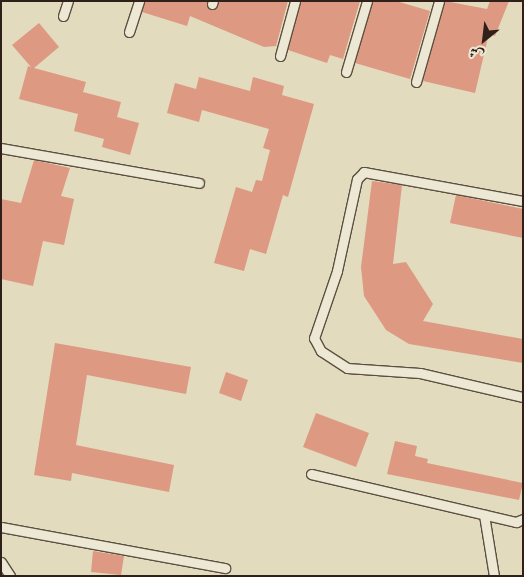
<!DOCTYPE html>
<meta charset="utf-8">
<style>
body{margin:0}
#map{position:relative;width:524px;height:577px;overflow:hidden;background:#e3dbbd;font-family:Alegreya,Amiri,serif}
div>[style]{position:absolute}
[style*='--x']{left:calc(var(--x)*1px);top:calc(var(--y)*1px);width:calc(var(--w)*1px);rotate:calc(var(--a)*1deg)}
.building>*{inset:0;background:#dd9982}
.roads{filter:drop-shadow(1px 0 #5c4f42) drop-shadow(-1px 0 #5c4f42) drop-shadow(0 1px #5c4f42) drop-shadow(0 -1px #5c4f42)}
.lane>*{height:9px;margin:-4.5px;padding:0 4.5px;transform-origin:4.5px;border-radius:4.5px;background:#ede8d4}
span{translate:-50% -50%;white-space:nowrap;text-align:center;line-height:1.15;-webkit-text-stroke:4px #ede8d4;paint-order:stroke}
.frame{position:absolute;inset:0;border:2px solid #2f2019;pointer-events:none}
.north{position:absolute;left:459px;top:15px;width:50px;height:50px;-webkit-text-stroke:4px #ede8d4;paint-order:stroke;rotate:209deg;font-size:14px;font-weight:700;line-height:20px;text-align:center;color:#2f2019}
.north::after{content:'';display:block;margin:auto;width:18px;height:22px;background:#2f2019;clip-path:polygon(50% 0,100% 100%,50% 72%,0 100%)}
</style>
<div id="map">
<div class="building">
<div style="clip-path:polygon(145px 1px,206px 1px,213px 10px,219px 1px,288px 1px,276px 46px,264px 47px,190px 16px,187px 26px,142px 12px)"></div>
<div style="clip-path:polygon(301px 1px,360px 1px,343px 59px,330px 55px,327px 63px,288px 50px)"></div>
<div style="clip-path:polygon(373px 1px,396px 1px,430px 11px,410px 79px,355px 63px)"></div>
<div style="clip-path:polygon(445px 1px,487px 9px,490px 1px,509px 1px,495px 36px,489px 33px,475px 93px,423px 81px)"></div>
<div style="clip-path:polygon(39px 23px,59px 47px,34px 68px,86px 82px,83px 92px,121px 102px,117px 117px,139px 123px,130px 155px,102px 147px,104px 139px,74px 131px,78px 114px,19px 99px,28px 66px,31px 67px,12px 45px)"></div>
<div style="clip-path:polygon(199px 77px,250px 91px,253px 77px,284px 86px,282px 95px,314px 104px,288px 197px,283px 195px,266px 254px,250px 249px,244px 271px,214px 263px,236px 187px,252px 192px,256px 180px,262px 181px,270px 150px,263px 148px,269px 129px,202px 110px,199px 122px,167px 113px,175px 83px,196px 89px)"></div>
<div style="clip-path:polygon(34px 160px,70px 168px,61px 196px,74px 199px,64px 245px,43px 241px,33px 286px,1px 279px,1px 199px,21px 203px)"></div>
<div style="clip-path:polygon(372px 181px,402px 185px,393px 264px,406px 262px,433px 304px,423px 321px,523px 339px,523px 363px,409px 344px,386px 330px,364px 296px,361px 267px)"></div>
<div style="clip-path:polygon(456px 195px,523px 209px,523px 238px,450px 223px)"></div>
<div style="clip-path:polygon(55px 343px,191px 367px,186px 394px,87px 375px,76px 445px,174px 465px,169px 492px,72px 473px,71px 481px,34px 475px)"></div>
<div style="clip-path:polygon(226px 372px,248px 380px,241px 401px,219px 393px)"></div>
<div style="clip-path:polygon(316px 413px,369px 433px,356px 467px,303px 447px)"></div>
<div style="clip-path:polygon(395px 441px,417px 446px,415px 456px,428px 459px,427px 463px,523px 483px,519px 500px,387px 474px)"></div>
<div style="clip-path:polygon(93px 551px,124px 556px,121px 575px,91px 572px)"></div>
</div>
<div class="roads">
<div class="lane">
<div style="--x:212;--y:4;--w:3;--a:-72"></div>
<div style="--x:63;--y:16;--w:16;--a:-72"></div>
<div style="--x:129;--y:32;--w:33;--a:-72"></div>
<div style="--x:280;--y:56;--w:57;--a:-74.7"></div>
<div style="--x:346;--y:72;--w:74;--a:-73.5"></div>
<div style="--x:416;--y:82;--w:84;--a:-74.1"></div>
<div style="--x:1;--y:148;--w:201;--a:10"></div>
<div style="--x:523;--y:201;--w:162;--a:-169.7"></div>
<div style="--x:364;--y:172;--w:10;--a:135"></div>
<div style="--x:357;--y:179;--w:94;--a:102.3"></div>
<div style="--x:337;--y:271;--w:71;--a:108.9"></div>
<div style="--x:314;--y:338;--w:15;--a:62"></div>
<div style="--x:321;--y:351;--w:31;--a:33"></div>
<div style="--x:347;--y:368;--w:73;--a:3.9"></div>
<div style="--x:420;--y:373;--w:106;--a:13.1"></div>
<div style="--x:311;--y:474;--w:211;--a:13.2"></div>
<div style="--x:516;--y:522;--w:8;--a:-23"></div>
<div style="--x:484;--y:515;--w:62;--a:80.7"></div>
<div style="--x:1;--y:527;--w:228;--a:10.4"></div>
<div style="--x:1;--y:562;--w:17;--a:57"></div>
</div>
</div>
<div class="frame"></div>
<div class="north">ش</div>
</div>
